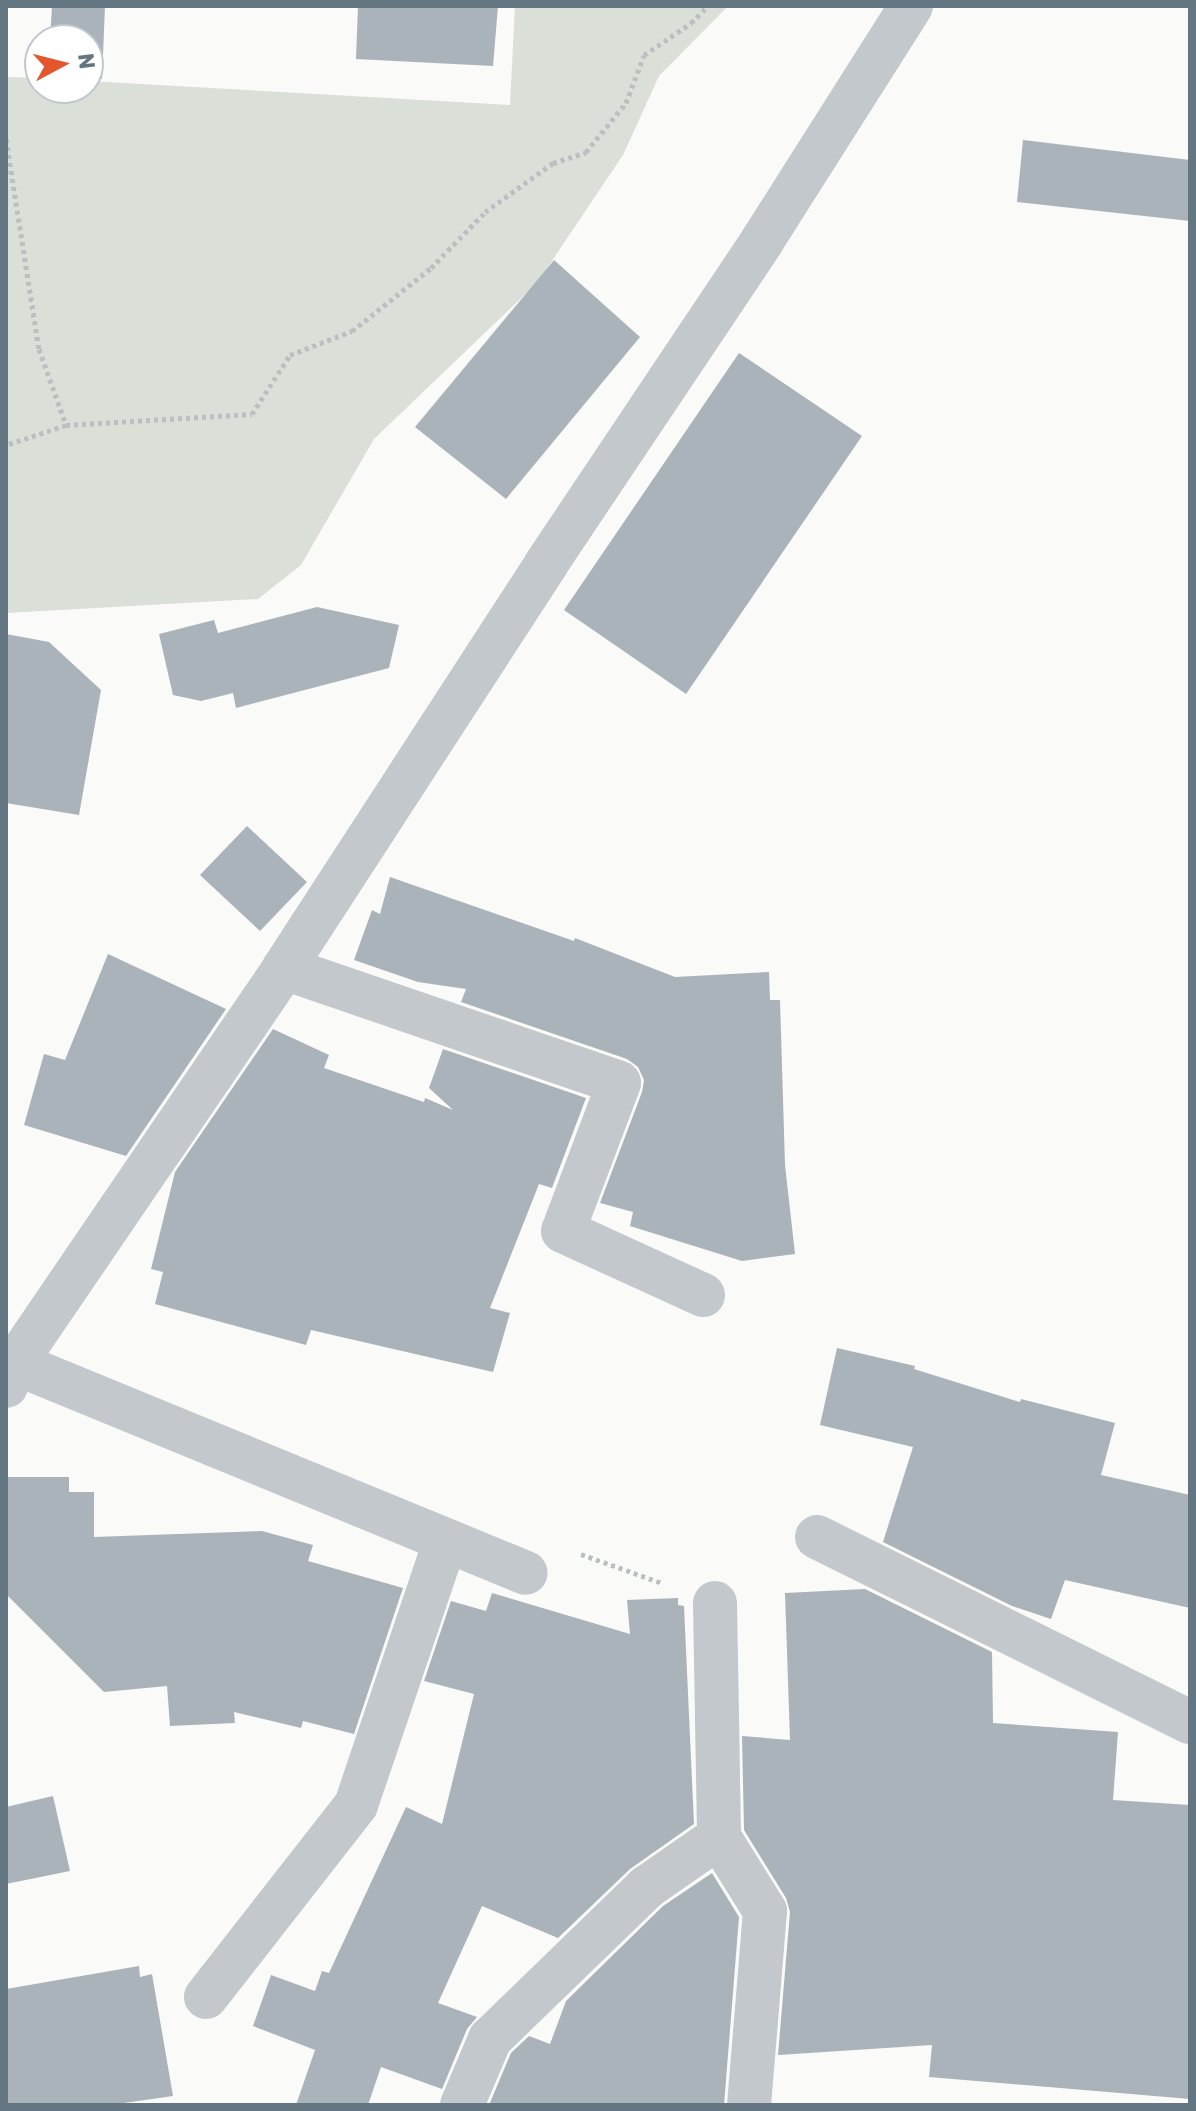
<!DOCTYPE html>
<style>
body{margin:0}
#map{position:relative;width:1196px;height:2111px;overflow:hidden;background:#fafaf8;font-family:Rubik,sans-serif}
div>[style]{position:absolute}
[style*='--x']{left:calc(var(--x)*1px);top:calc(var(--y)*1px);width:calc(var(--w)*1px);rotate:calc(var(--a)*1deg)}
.green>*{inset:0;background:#dadfd7}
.building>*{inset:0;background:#aab3b9}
.path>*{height:5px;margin-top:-2.5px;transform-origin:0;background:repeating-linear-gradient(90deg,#bbbfc2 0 4px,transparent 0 8px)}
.minor>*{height:44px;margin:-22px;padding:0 22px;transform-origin:22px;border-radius:22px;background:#c3c8cc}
span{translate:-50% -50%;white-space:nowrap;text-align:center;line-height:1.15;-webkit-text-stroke:8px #fff;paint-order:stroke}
.frame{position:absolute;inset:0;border:8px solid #657683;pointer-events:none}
.north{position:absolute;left:24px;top:24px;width:80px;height:80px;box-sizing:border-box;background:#fff;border:2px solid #c1c8cd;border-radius:50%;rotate:83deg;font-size:22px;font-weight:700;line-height:32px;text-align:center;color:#657683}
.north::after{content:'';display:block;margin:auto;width:28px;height:36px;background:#e4572e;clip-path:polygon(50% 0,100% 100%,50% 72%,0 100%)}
</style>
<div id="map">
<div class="green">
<div style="clip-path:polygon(515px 6px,728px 6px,659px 76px,623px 155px,537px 283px,374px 439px,301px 565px,258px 599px,6px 613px,6px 77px,40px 78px,40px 88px,88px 88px,88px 81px,510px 105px)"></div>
</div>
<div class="building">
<div style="clip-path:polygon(52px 6px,105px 6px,102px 79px,88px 78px,88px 40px,50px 40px)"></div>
<div style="clip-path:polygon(358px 6px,498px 6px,493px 66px,356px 59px)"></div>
<div style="clip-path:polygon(1023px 140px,1190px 160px,1190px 221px,1017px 202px)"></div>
<div style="clip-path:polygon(554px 260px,640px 337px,506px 499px,415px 427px)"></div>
<div style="clip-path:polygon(739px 353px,862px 436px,686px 694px,564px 610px)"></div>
<div style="clip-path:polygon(317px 607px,399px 625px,389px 668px,236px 708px,233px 693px,201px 701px,173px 695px,159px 634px,214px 620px,218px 633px)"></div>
<div style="clip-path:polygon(6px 634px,49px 642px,101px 690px,79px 815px,6px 803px)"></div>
<div style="clip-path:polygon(247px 826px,307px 882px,260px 931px,200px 875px)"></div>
<div style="clip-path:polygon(390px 877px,574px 941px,575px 938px,675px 977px,769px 972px,770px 1000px,780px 1000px,785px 1165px,795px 1254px,742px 1261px,630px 1226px,633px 1212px,600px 1203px,642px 1092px,644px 1080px,638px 1067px,627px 1059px,461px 1002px,466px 989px,418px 982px,354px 960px,372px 910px,380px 914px)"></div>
<div style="clip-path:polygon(108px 954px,226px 1009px,126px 1156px,24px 1125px,44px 1054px,65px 1060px)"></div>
<div style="clip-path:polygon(273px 1029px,329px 1055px,324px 1068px,424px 1102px,425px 1098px,453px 1110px,429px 1088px,443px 1049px,586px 1098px,552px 1188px,539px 1184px,490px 1308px,510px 1313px,493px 1372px,311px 1330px,306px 1345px,155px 1304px,163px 1272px,151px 1269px,175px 1172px)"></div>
<div style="clip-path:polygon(837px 1348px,915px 1366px,914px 1369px,1020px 1402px,1021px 1399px,1115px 1423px,1101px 1475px,1190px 1495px,1190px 1608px,1065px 1580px,1051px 1619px,1012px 1606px,883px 1542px,913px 1447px,820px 1425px)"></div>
<div style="clip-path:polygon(6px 1477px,69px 1477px,69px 1492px,94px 1492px,94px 1537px,262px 1531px,313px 1545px,308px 1561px,403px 1588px,354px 1734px,303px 1721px,301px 1728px,234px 1712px,235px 1723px,170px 1726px,167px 1686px,104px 1692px,6px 1594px)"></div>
<div style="clip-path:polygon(865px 1589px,992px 1652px,993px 1723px,1118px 1732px,1113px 1800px,1190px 1805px,1190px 2099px,929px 2077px,932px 2045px,778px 2055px,790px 1912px,786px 1898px,744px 1830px,742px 1736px,790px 1740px,785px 1593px)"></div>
<div style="clip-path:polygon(492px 1593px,630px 1634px,627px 1600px,678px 1598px,678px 1605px,684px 1606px,694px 1824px,630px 1869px,558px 1938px,482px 1906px,438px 2003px,477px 2017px,467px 2029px,442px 2089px,381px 2067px,368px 2105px,296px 2105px,315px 2050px,253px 2026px,271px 1975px,315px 1991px,322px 1971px,329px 1973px,406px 1807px,442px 1824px,474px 1694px,424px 1681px,451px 1601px,486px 1611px)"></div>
<div style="clip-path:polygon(53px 1796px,70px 1871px,6px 1884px,6px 1807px)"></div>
<div style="clip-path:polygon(712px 1873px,739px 1917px,724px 2105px,489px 2105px,511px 2053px,529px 2036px,550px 2044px,566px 2001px,663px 1906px)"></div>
<div style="clip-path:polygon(139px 1966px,140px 1977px,152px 1974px,173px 2096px,110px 2105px,6px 2105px,6px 1989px)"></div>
</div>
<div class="path">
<div style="--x:6;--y:139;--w:213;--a:81.1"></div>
<div style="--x:39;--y:349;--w:81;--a:70.4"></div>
<div style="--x:66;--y:425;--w:63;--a:161.6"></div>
<div style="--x:66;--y:425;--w:186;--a:-3.4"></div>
<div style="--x:252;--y:414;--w:70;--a:-57.2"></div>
<div style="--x:290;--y:355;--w:66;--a:-21.2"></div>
<div style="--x:352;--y:331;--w:101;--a:-38.6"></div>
<div style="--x:431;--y:268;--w:78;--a:-46"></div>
<div style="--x:485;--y:212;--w:84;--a:-35.8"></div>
<div style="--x:553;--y:163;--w:35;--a:-18"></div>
<div style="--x:586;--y:152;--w:63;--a:-50.8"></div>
<div style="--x:626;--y:103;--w:51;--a:-69.4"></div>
<div style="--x:644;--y:55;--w:57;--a:-34.2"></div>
<div style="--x:691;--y:23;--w:24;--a:-45"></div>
<div style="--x:581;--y:1554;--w:86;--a:19.7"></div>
</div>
<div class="minor">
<div style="--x:284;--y:968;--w:354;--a:18.9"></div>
<div style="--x:619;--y:1083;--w:158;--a:110.7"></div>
<div style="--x:563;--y:1231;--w:154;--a:24.6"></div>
<div style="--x:15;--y:1363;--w:552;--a:22.34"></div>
<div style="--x:6;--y:1386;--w:25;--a:-69"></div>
<div style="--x:15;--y:1363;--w:478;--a:-55.7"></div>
<div style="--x:284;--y:968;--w:482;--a:-57"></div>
<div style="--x:546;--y:564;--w:389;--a:-56.2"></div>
<div style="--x:762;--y:241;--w:278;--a:-57.6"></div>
<div style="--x:817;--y:1537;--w:416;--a:26.4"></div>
<div style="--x:715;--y:1603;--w:234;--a:89"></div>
<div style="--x:719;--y:1837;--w:87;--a:58.1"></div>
<div style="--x:765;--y:1911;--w:195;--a:94.7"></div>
<div style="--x:206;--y:1997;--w:244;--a:-52"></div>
<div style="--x:356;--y:1805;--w:278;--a:-71.3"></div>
<div style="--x:462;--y:2105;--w:72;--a:-67"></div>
<div style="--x:490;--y:2039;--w:219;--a:-44.1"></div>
<div style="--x:647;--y:1887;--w:88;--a:-34.8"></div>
</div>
<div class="frame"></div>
<div class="north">N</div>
</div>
